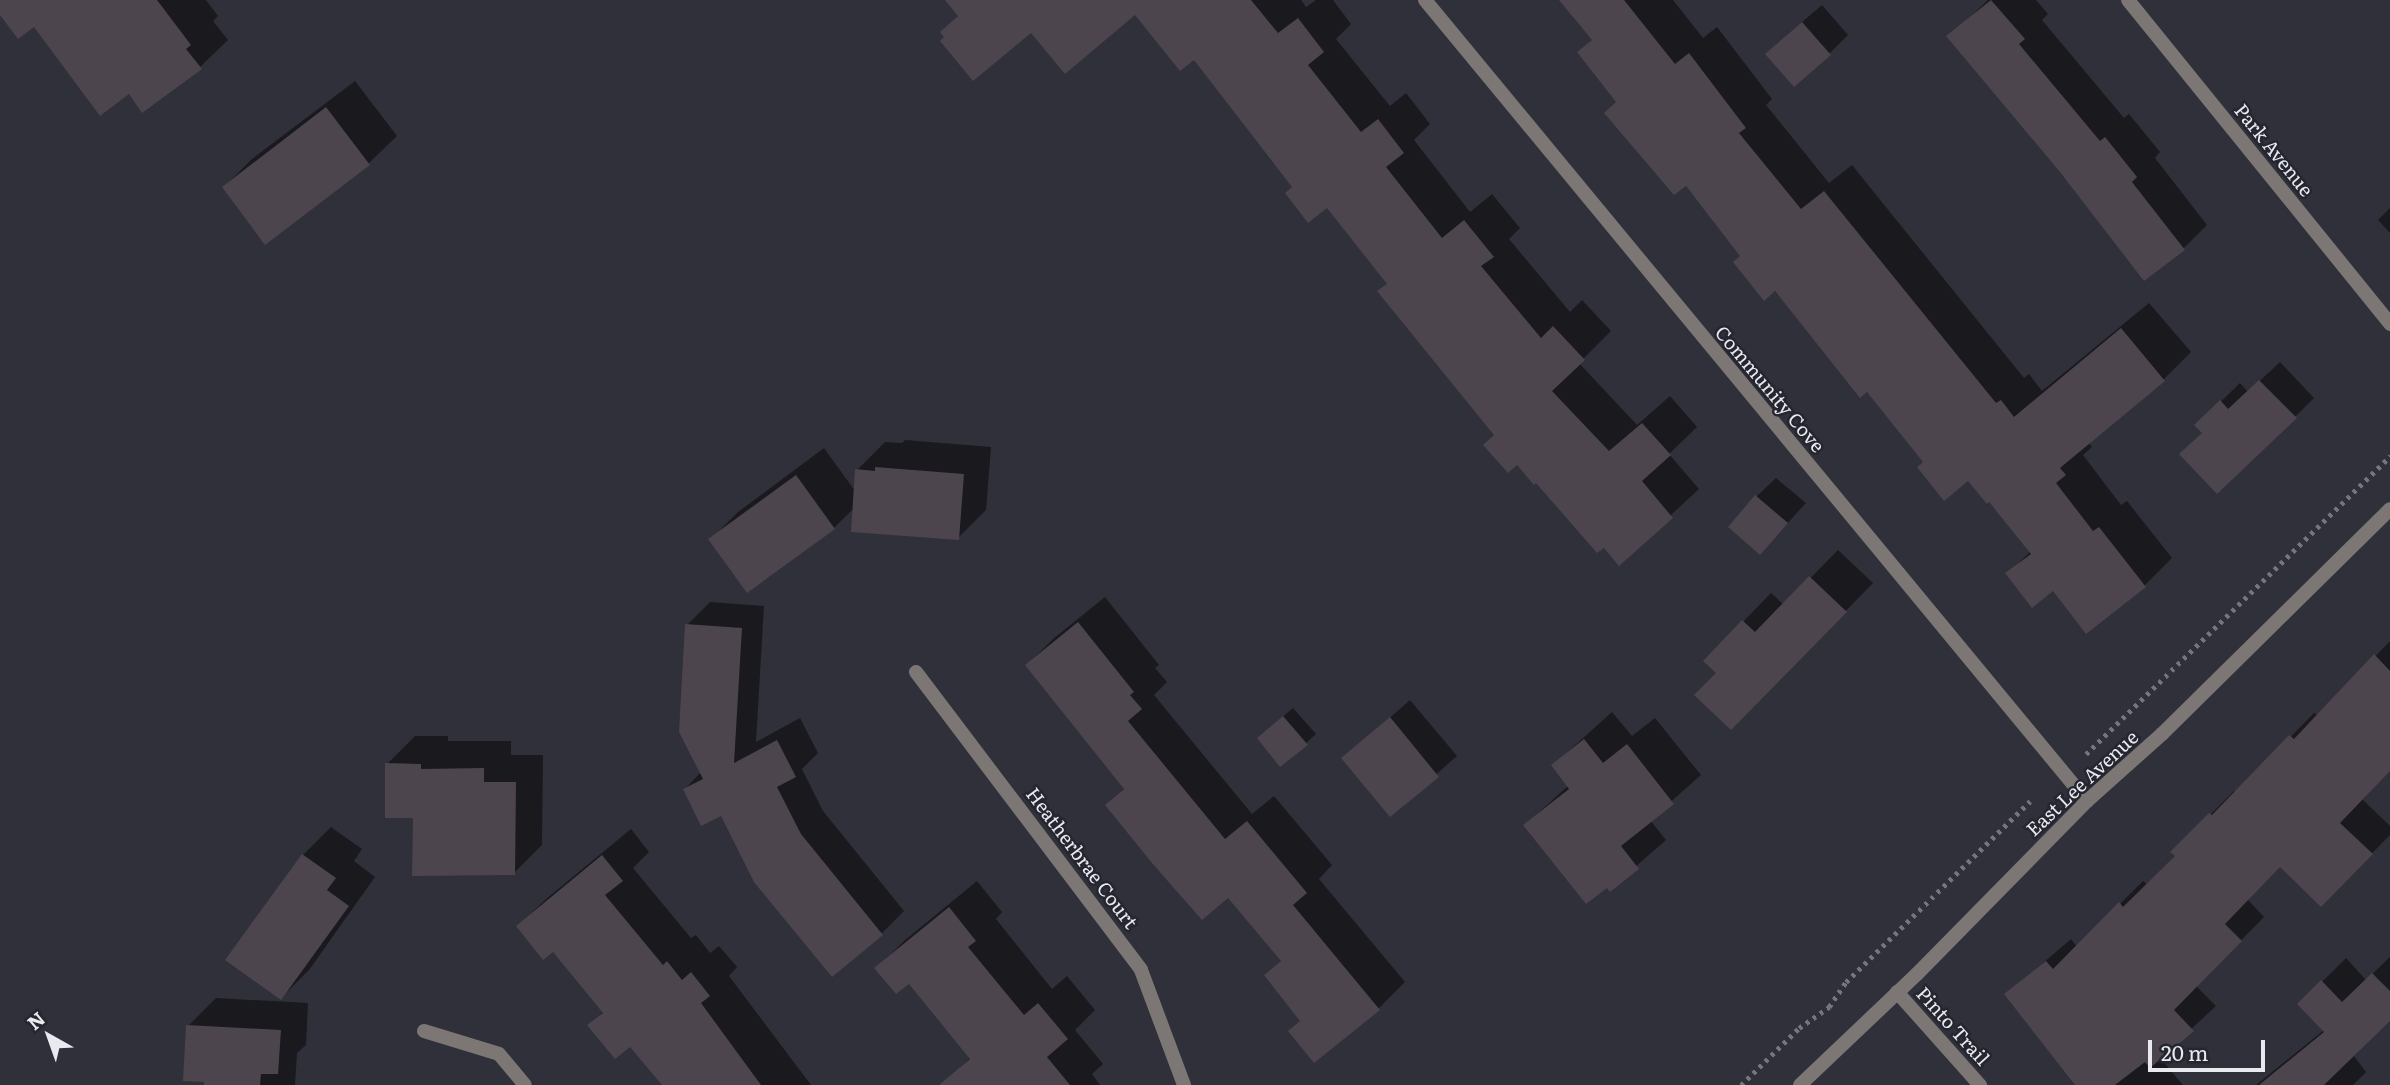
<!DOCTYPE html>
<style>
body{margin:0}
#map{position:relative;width:2390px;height:1085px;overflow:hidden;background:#2f3039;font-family:Literata,serif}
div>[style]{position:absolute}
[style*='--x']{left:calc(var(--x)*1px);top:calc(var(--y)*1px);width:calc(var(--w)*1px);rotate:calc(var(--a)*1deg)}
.shadow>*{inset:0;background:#0007}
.building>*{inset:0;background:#4c454d}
.path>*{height:4.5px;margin-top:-2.25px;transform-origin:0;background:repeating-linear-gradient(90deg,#75767d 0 3.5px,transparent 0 8.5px)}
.street>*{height:14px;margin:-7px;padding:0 7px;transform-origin:7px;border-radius:7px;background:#7c7775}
span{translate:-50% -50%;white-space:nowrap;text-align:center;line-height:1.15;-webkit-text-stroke:5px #25262f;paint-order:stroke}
.street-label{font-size:19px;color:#e9eaf0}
.north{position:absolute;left:14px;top:1001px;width:70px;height:70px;-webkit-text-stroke:5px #25262f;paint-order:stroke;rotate:320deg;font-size:19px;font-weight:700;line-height:28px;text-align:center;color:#e9eaf0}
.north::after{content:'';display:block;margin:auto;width:24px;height:32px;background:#e9eaf0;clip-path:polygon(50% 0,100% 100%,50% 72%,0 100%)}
.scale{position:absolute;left:2148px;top:1040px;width:117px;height:32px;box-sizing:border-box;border:4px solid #e9eaf0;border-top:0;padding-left:9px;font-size:21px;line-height:24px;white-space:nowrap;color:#e9eaf0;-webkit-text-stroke:5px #25262f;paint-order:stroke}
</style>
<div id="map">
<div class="shadow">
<div style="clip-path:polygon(0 0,206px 0,218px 16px,213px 21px,228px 40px,200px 67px,129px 92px,34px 24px,0 12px)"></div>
<div style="clip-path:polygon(954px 0,1301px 0,1306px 7px,1316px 0,1333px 0,1351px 24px,1336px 39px,1390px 106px,1406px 93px,1430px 124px,1414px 140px,1470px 212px,1492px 194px,1520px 228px,1509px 239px,1570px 312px,1582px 300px,1611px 331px,1579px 363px,1637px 425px,1670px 396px,1697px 427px,1669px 454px,1699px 489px,1619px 563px,1495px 435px,1388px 283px,1327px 205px,1294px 186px,1194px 57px,1135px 13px,1031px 31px,946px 37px,942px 32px,959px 15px)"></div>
<div style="clip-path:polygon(1562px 0,1673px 0,1703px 38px,1717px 27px,1772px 99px,1766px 105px,1829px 183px,1852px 165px,2024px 378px,2029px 374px,2042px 391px,2149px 303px,2191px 352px,2164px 379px,2088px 442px,2092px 447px,2083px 455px,2121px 505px,2127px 501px,2172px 558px,2145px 585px,2087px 631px,2053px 589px,2007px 574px,2031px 551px,1969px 479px,1924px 462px,1867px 390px,1742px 256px,1579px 52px,1593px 39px)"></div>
<div style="clip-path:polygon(1988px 0,2036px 0,2048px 14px,2042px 20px,2124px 118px,2129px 114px,2160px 152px,2155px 158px,2207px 225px,2184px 248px,2062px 171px,1949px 37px)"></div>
<div style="clip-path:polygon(1822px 5px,1848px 35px,1829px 54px,1787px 35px)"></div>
<div style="clip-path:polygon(355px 81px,397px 136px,369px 163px,266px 243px,224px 187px,252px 159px)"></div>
<div style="clip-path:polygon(2390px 208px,2390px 233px,2378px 220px)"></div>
<div style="clip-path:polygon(2280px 362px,2314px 398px,2295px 417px,2204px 433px,2197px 425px,2240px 383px,2248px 392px)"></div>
<div style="clip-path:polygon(905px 440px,991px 447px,986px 510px,958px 538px,854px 508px,834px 528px,747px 591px,710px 540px,738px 512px,824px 448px,855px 491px,857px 470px,885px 442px,902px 443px)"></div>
<div style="clip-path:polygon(1776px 478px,1806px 503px,1760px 553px,1757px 496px)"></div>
<div style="clip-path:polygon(1838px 550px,1873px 583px,1759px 700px,1705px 661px,1771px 593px,1784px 605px)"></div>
<div style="clip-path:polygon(1105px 597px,1159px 665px,1155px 668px,1167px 682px,1154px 695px,1252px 814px,1274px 796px,1332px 865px,1319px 879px,1405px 982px,1379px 1008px,1314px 1061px,1302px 1020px,1266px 975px,1282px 960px,1228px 896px,1107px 806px,1125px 787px,1027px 665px,1053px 639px)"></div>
<div style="clip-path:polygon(710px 602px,764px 606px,756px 742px,800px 718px,818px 753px,802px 769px,823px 811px,904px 911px,882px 933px,685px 789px,701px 772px,687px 625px)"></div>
<div style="clip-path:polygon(2390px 641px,2390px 769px,2362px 799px,2390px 826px,2390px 835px,2321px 905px,2280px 865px,2247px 899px,2264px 917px,2196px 986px,2216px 1006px,2160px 1058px,2183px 1085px,2077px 1085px,2006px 995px,2071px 939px,2077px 947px,2143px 881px,2148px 885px,2177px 856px,2173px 852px,2234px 791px,2236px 793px,2314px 713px,2318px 716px)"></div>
<div style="clip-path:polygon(1410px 700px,1457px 756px,1391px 814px,1344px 758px)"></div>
<div style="clip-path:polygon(1293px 708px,1316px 734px,1306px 743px,1268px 729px)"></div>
<div style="clip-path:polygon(1612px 712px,1632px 736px,1655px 718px,1701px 775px,1650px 820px,1666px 840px,1610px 889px,1525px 825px,1569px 785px,1553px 765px)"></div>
<div style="clip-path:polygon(415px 736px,448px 736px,448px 741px,511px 741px,511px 755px,543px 755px,542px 845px,514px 873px,414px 817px,387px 764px)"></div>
<div style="clip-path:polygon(331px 827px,362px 849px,354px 861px,375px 877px,309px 970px,281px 998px,303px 855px)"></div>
<div style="clip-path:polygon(631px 829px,649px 852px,633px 868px,691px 938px,696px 935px,710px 953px,719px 946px,737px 967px,729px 976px,811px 1085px,665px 1085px,631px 1045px,590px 1025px,604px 1011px,554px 949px,518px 926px,546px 899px)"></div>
<div style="clip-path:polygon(977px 881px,1002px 912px,996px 919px,1052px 989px,1067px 976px,1095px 1010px,1075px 1030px,1103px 1064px,1092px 1074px,1100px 1085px,957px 1085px,951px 1077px,971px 1057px,910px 981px,877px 968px,904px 941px)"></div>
<div style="clip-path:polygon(2390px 957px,2390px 1019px,2353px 1055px,2366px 1072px,2353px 1085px,2256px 1085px,2324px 1030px,2300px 1004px,2346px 958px,2366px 980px)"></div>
<div style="clip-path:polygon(216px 998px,308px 1003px,306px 1045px,297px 1053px,295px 1085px,206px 1085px,188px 1026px)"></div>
</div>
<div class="building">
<div style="clip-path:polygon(0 0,157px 0,191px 45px,186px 49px,202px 69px,142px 113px,129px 94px,100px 116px,34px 27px,18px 39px,0 15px)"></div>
<div style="clip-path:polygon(945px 0,1251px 0,1278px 33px,1298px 18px,1324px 52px,1308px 65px,1361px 132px,1378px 119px,1404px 153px,1386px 167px,1442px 238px,1464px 220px,1494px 257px,1481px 266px,1541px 338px,1553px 326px,1585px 360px,1552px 391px,1609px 451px,1642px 423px,1671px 455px,1642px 481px,1673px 518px,1619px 566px,1604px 548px,1597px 553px,1536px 483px,1534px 485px,1517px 465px,1508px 473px,1483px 445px,1494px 435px,1377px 291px,1387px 284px,1327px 208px,1308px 223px,1285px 193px,1292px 187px,1194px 60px,1180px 71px,1135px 15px,1065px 74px,1031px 33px,973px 81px,940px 41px,944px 37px,940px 32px,958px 16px)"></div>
<div style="clip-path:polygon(1559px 0,1624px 0,1675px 64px,1689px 53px,1746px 128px,1739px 133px,1801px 209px,1824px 191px,1996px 403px,2001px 400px,2014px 417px,2121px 328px,2165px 381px,2060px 468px,2066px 475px,2056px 483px,2093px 531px,2099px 527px,2146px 587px,2086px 634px,2053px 591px,2032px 608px,2005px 573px,2031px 554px,1989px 502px,1987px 504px,1968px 481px,1944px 501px,1917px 467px,1923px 462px,1867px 392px,1860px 398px,1775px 291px,1764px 301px,1733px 262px,1740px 256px,1686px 186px,1674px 195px,1604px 113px,1616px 102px,1577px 52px,1592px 40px)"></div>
<div style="clip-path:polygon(1991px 0,2025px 39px,2019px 44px,2100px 141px,2105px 137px,2137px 177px,2132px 182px,2185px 250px,2144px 281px,2060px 172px,1946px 36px)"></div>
<div style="clip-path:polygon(1802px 22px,1831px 55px,1794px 87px,1765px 54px)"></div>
<div style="clip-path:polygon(326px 107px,370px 165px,265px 245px,222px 187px)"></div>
<div style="clip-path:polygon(2259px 380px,2297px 418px,2217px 494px,2179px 454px,2202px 433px,2194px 425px,2220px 400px,2228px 409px)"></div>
<div style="clip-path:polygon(875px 467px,964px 474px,959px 540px,851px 532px,855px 469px,875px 471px)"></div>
<div style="clip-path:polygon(796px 475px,835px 529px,747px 593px,708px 539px)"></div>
<div style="clip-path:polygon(1755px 495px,1788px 523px,1760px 555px,1728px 527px)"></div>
<div style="clip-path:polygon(1809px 576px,1847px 612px,1731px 730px,1694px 695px,1716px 673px,1703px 661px,1742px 620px,1755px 632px)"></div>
<div style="clip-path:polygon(1078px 622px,1134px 692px,1130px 695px,1142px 709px,1128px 721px,1225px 839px,1247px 821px,1307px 893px,1293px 905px,1380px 1010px,1314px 1063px,1288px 1031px,1300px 1021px,1264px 975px,1281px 961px,1228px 898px,1202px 920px,1152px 863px,1105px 805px,1124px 789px,1025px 665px)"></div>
<div style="clip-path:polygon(685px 624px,742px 628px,734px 763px,777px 740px,796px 777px,777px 787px,801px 834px,883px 935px,832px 977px,754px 882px,721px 816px,701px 826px,683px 789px,703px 779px,679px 732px)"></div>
<div style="clip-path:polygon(2374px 654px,2390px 671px,2390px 771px,2340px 823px,2373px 854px,2321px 907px,2280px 867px,2225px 924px,2242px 941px,2174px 1010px,2194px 1031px,2150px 1068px,2145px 1062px,2115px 1085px,2075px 1085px,2004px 994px,2046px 961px,2053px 969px,2119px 902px,2123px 907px,2175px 856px,2170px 852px,2209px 813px,2212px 815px,2289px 735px,2294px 739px)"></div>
<div style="clip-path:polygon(1283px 716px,1308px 745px,1280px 767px,1257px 738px)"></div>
<div style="clip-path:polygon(1390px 717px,1439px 777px,1390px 817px,1341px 758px)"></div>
<div style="clip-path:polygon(1584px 739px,1603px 763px,1627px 744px,1674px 804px,1621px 846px,1639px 869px,1610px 892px,1607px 888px,1586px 904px,1523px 825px,1569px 789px,1551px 765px)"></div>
<div style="clip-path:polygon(385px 763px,421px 764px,421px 769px,484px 768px,484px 782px,516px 782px,515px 875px,412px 876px,413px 818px,385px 818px)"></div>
<div style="clip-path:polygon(302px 854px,336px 878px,327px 890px,349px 906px,281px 1000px,225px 960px)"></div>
<div style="clip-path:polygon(602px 855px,623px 881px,605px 895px,663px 965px,667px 961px,682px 980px,691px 972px,710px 996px,701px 1003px,761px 1085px,662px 1085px,630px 1047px,615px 1059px,587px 1025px,603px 1013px,553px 952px,543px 960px,516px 926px)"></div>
<div style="clip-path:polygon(949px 907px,976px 941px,968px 947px,1024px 1015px,1038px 1003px,1068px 1039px,1047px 1057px,1070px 1085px,939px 1085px,970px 1059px,909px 984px,896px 994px,874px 968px)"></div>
<div style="clip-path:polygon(2372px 973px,2390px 991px,2390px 1021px,2324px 1085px,2259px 1085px,2324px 1032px,2297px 1004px,2321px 980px,2342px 1002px)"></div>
<div style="clip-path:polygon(186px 1025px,281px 1030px,278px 1074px,261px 1074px,260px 1085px,204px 1085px,204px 1082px,183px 1081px)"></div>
</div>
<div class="path">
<div style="--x:2086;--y:754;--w:426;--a:-44.4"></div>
<div style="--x:1741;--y:1085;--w:81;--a:-44.5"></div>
<div style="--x:1799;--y:1028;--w:37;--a:-35"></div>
<div style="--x:1829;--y:1007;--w:30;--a:-56"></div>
<div style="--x:1846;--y:982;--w:258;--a:-44.5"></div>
</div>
<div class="street">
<div style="--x:1425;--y:0;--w:1039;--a:50.43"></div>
<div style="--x:2128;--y:0;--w:417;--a:51"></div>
<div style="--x:916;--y:672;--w:373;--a:52.9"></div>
<div style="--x:1141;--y:970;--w:123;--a:69.5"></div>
<div style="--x:1897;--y:992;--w:125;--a:48.3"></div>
<div style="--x:424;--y:1031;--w:78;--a:17"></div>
<div style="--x:499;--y:1054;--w:40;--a:50"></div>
<div style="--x:1800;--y:1085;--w:161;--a:-43.5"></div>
<div style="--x:1917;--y:974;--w:243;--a:-45.5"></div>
<div style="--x:2087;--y:801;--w:101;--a:-41.8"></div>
<div style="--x:2162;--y:734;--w:320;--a:-44.6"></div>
</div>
<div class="street-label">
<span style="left:2274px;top:150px;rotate:51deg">Park Avenue</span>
<span style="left:1770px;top:389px;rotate:50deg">Community Cove</span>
<span style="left:2082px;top:783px;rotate:-43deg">East Lee Avenue</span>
<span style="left:1082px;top:858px;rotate:53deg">Heatherbrae Court</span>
<span style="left:1953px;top:1026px;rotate:48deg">Pinto Trail</span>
</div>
<div class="north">N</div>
<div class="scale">20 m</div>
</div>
